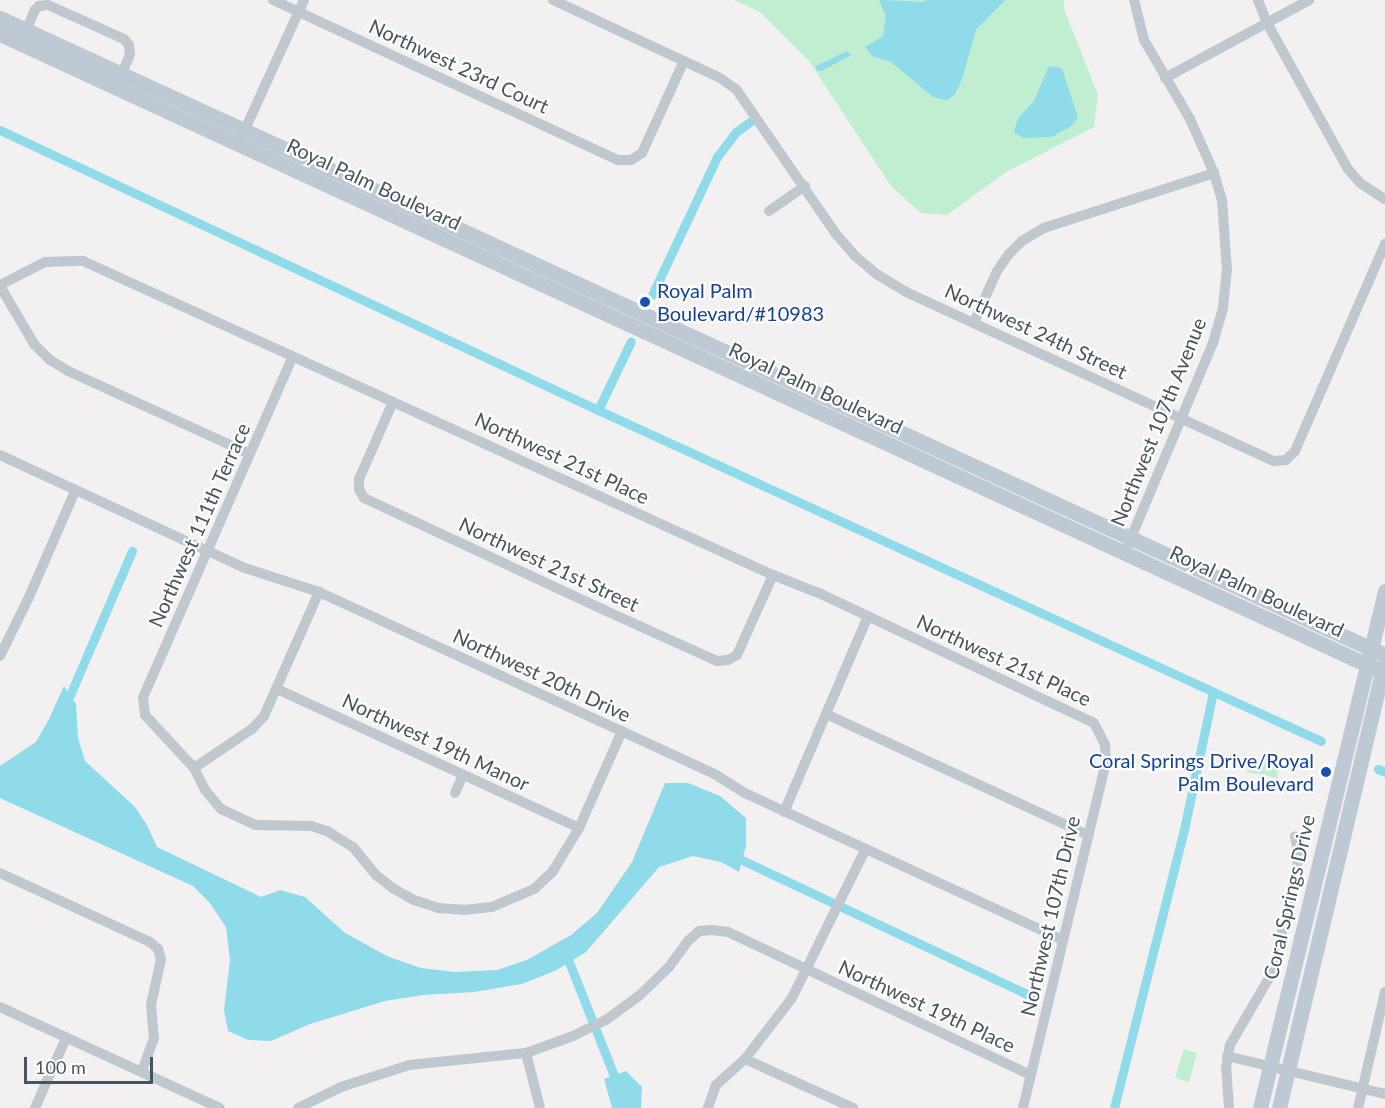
<!DOCTYPE html>
<style>
body{margin:0}
#map{position:relative;width:1385px;height:1108px;overflow:hidden;background:#f2f0f0;font-family:Lato,sans-serif}
div>[style]{position:absolute}
[style*='--x']{left:calc(var(--x)*1px);top:calc(var(--y)*1px);width:calc(var(--w)*1px);rotate:calc(var(--a)*1deg)}
.green>*{inset:0;background:#c0eed0}
.water>*{inset:0;background:#8fdbea}
.canal>*{height:9px;margin:-4.5px;padding:0 4.5px;transform-origin:4.5px;border-radius:4.5px;background:#8fdbea}
.minor>*{height:10px;margin:-5px;padding:0 5px;transform-origin:5px;border-radius:5px;background:#bec8ce}
.secondary>*{height:15px;margin:-7.5px;padding:0 7.5px;transform-origin:7.5px;border-radius:7.5px;background:#bec9d3}
.dots>*{width:16px;height:16px;translate:-50% -50%;box-sizing:border-box;border:3px solid #fff;border-radius:50%}
span{translate:-50% -50%;white-space:nowrap;text-align:center;line-height:1.15;-webkit-text-stroke:4.5px #fff;paint-order:stroke}
.street-label{font-size:20px;color:#48545d}
.transit-label{font-size:20px;color:#164399}
.left{translate:0 -50%;text-align:left}
.right{translate:-100% -50%;text-align:right}
.scale{position:absolute;left:24px;top:1057px;width:129px;height:27px;box-sizing:border-box;border:3px solid #48545d;border-top:0;padding-left:8px;font-size:18px;line-height:21px;white-space:nowrap;color:#48545d;-webkit-text-stroke:4px #fff;paint-order:stroke}
</style>
<div id="map">
<div class="green">
<div style="clip-path:polygon(734px 0,1064px 0,1064px 9px,1098px 95px,1094px 127px,1006px 172px,947px 215px,921px 213px,891px 186px,809px 61px,760px 12px)"></div>
<div style="clip-path:polygon(1250px 757px,1280px 764px,1277px 778px,1247px 772px)"></div>
<div style="clip-path:polygon(1184px 1049px,1197px 1053px,1189px 1082px,1175px 1078px)"></div>
</div>
<div class="water">
<div style="clip-path:polygon(879px 0,924px 2px,926px 0,1005px 0,976px 30px,962px 79px,954px 96px,947px 100px,933px 97px,891px 62px,872px 56px,865px 47px,883px 36px,886px 16px)"></div>
<div style="clip-path:polygon(847px 51px,851px 55px,848px 57px,821px 71px,816px 70px,816px 66px)"></div>
<div style="clip-path:polygon(1049px 66px,1062px 68px,1078px 118px,1070px 127px,1052px 137px,1023px 138px,1014px 132px,1018px 118px,1034px 101px)"></div>
<div style="clip-path:polygon(64px 686px,76px 704px,78px 738px,85px 761px,135px 807px,147px 825px,157px 847px,261px 897px,280px 890px,305px 897px,345px 933px,389px 957px,421px 968px,455px 972px,497px 970px,527px 960px,571px 935px,597px 913px,632px 862px,665px 783px,688px 783px,720px 796px,746px 818px,746px 846px,739px 872px,721px 862px,693px 856px,659px 867px,586px 952px,557px 970px,522px 984px,474px 992px,423px 995px,385px 1001px,310px 1024px,271px 1041px,248px 1040px,228px 1031px,224px 1010px,230px 960px,226px 927px,209px 902px,193px 886px,0 798px,0 766px,36px 742px,49px 719px)"></div>
<div style="clip-path:polygon(626px 1071px,642px 1087px,641px 1108px,612px 1108px,604px 1079px)"></div>
</div>
<div class="canal">
<div style="--x:0;--y:130;--w:660;--a:25.09"></div>
<div style="--x:598;--y:410;--w:795;--a:24.6"></div>
<div style="--x:652;--y:295;--w:153;--a:-64.8"></div>
<div style="--x:717;--y:157;--w:31;--a:-53"></div>
<div style="--x:736;--y:132;--w:17;--a:-36"></div>
<div style="--x:598;--y:410;--w:76;--a:-64.4"></div>
<div style="--x:70;--y:695;--w:157;--a:-66.7"></div>
<div style="--x:1378;--y:769;--w:8;--a:23"></div>
<div style="--x:742;--y:860;--w:322;--a:25.2"></div>
<div style="--x:569;--y:962;--w:128;--a:68.4"></div>
<div style="--x:1114;--y:1108;--w:292;--a:-75.9"></div>
<div style="--x:1185;--y:825;--w:136;--a:-78.1"></div>
</div>
<div class="minor">
<div style="--x:273;--y:0;--w:380;--a:24.9"></div>
<div style="--x:618;--y:160;--w:13;--a:0"></div>
<div style="--x:631;--y:160;--w:13;--a:-32"></div>
<div style="--x:642;--y:153;--w:101;--a:-65.5"></div>
<div style="--x:553;--y:0;--w:184;--a:25"></div>
<div style="--x:720;--y:78;--w:19;--a:35"></div>
<div style="--x:736;--y:89;--w:176;--a:55.4"></div>
<div style="--x:836;--y:234;--w:29;--a:49"></div>
<div style="--x:855;--y:256;--w:30;--a:40"></div>
<div style="--x:878;--y:275;--w:33;--a:31"></div>
<div style="--x:906;--y:292;--w:405;--a:24.7"></div>
<div style="--x:1274;--y:461;--w:12;--a:-5"></div>
<div style="--x:1286;--y:460;--w:13;--a:-45"></div>
<div style="--x:1295;--y:451;--w:226;--a:-66.5"></div>
<div style="--x:1258;--y:0;--w:25;--a:69"></div>
<div style="--x:1267;--y:23;--w:167;--a:61"></div>
<div style="--x:1348;--y:169;--w:18;--a:49"></div>
<div style="--x:1360;--y:183;--w:30;--a:33"></div>
<div style="--x:26;--y:30;--w:22;--a:-66"></div>
<div style="--x:35;--y:10;--w:6;--a:-45"></div>
<div style="--x:39;--y:6;--w:9;--a:-6"></div>
<div style="--x:48;--y:5;--w:83;--a:24.1"></div>
<div style="--x:124;--y:39;--w:8;--a:50"></div>
<div style="--x:129;--y:45;--w:9;--a:84"></div>
<div style="--x:130;--y:54;--w:22;--a:112"></div>
<div style="--x:1165;--y:78;--w:164;--a:-28.4"></div>
<div style="--x:242;--y:136;--w:149;--a:-65.5"></div>
<div style="--x:769;--y:211;--w:44;--a:-34.8"></div>
<div style="--x:0;--y:285;--w:51;--a:-27.1"></div>
<div style="--x:45;--y:262;--w:38;--a:-2"></div>
<div style="--x:83;--y:261;--w:758;--a:24.47"></div>
<div style="--x:773;--y:575;--w:52;--a:21.6"></div>
<div style="--x:821;--y:594;--w:302;--a:25.3"></div>
<div style="--x:1094;--y:723;--w:25;--a:63"></div>
<div style="--x:1105;--y:745;--w:17;--a:87"></div>
<div style="--x:1106;--y:762;--w:356;--a:103.5"></div>
<div style="--x:0;--y:286;--w:67;--a:59.6"></div>
<div style="--x:34;--y:344;--w:23;--a:45"></div>
<div style="--x:50;--y:360;--w:21;--a:31"></div>
<div style="--x:68;--y:371;--w:200;--a:24.5"></div>
<div style="--x:974;--y:322;--w:56;--a:-65.7"></div>
<div style="--x:997;--y:271;--w:21;--a:-55"></div>
<div style="--x:1009;--y:254;--w:18;--a:-45"></div>
<div style="--x:1022;--y:241;--w:26;--a:-31"></div>
<div style="--x:1044;--y:228;--w:179;--a:-17.9"></div>
<div style="--x:292;--y:358;--w:371;--a:113.7"></div>
<div style="--x:143;--y:698;--w:17;--a:83"></div>
<div style="--x:145;--y:715;--w:72;--a:47.2"></div>
<div style="--x:194;--y:768;--w:25;--a:63"></div>
<div style="--x:205;--y:790;--w:25;--a:50"></div>
<div style="--x:221;--y:809;--w:38;--a:25"></div>
<div style="--x:256;--y:825;--w:55;--a:1"></div>
<div style="--x:311;--y:826;--w:17;--a:17"></div>
<div style="--x:327;--y:831;--w:31;--a:32"></div>
<div style="--x:353;--y:847;--w:36;--a:51"></div>
<div style="--x:376;--y:875;--w:23;--a:38"></div>
<div style="--x:394;--y:889;--w:23;--a:29"></div>
<div style="--x:414;--y:900;--w:25;--a:18"></div>
<div style="--x:438;--y:908;--w:26;--a:4"></div>
<div style="--x:464;--y:910;--w:28;--a:-6"></div>
<div style="--x:492;--y:907;--w:46;--a:-23.2"></div>
<div style="--x:534;--y:889;--w:26;--a:-43"></div>
<div style="--x:553;--y:871;--w:50;--a:-58.8"></div>
<div style="--x:579;--y:828;--w:106;--a:-66.1"></div>
<div style="--x:393;--y:402;--w:84;--a:113.8"></div>
<div style="--x:359;--y:479;--w:10;--a:90"></div>
<div style="--x:359;--y:489;--w:10;--a:61"></div>
<div style="--x:364;--y:498;--w:265;--a:25"></div>
<div style="--x:604;--y:610;--w:124;--a:24.3"></div>
<div style="--x:717;--y:661;--w:11;--a:-5"></div>
<div style="--x:728;--y:660;--w:10;--a:-29"></div>
<div style="--x:737;--y:655;--w:88;--a:-65.8"></div>
<div style="--x:0;--y:455;--w:270;--a:24.8"></div>
<div style="--x:245;--y:568;--w:78;--a:18"></div>
<div style="--x:319;--y:592;--w:437;--a:24.7"></div>
<div style="--x:716;--y:775;--w:36;--a:32"></div>
<div style="--x:747;--y:794;--w:348;--a:24.8"></div>
<div style="--x:1128;--y:545;--w:219;--a:-67.2"></div>
<div style="--x:1213;--y:343;--w:37;--a:-74"></div>
<div style="--x:1223;--y:307;--w:36;--a:-84"></div>
<div style="--x:1227;--y:271;--w:71;--a:-94"></div>
<div style="--x:1222;--y:200;--w:28;--a:-107"></div>
<div style="--x:1214;--y:173;--w:59;--a:-114"></div>
<div style="--x:1190;--y:119;--w:91;--a:-120.2"></div>
<div style="--x:1144;--y:40;--w:41;--a:-104"></div>
<div style="--x:0;--y:656;--w:66;--a:-63.8"></div>
<div style="--x:29;--y:597;--w:116;--a:-66.5"></div>
<div style="--x:277;--y:689;--w:332;--a:24.7"></div>
<div style="--x:826;--y:714;--w:289;--a:24.8"></div>
<div style="--x:194;--y:768;--w:70;--a:-33.9"></div>
<div style="--x:252;--y:729;--w:18;--a:-47"></div>
<div style="--x:264;--y:716;--w:136;--a:-66.1"></div>
<div style="--x:455;--y:793;--w:20;--a:-66"></div>
<div style="--x:784;--y:812;--w:213;--a:-66.8"></div>
<div style="--x:0;--y:873;--w:165;--a:24.7"></div>
<div style="--x:150;--y:942;--w:11;--a:41"></div>
<div style="--x:158;--y:949;--w:10;--a:73"></div>
<div style="--x:161;--y:959;--w:47;--a:102.3"></div>
<div style="--x:151;--y:1005;--w:33;--a:85"></div>
<div style="--x:154;--y:1038;--w:35;--a:110"></div>
<div style="--x:0;--y:1007;--w:242;--a:24.7"></div>
<div style="--x:526;--y:1053;--w:57;--a:75.7"></div>
<div style="--x:1227;--y:1056;--w:163;--a:13.5"></div>
<div style="--x:745;--y:1059;--w:119;--a:24.4"></div>
<div style="--x:35;--y:1108;--w:77;--a:-66.1"></div>
<div style="--x:298;--y:1108;--w:48;--a:-26"></div>
<div style="--x:341;--y:1087;--w:71;--a:-17.9"></div>
<div style="--x:409;--y:1065;--w:118;--a:-5.9"></div>
<div style="--x:526;--y:1053;--w:50;--a:-19.9"></div>
<div style="--x:573;--y:1036;--w:37;--a:-26"></div>
<div style="--x:606;--y:1020;--w:42;--a:-36.3"></div>
<div style="--x:640;--y:995;--w:40;--a:-44"></div>
<div style="--x:669;--y:967;--w:32;--a:-54"></div>
<div style="--x:688;--y:941;--w:15;--a:-42"></div>
<div style="--x:699;--y:931;--w:13;--a:-4"></div>
<div style="--x:712;--y:930;--w:16;--a:7"></div>
<div style="--x:728;--y:932;--w:335;--a:25.3"></div>
<div style="--x:708;--y:1108;--w:24;--a:-71"></div>
<div style="--x:716;--y:1085;--w:39;--a:-42"></div>
<div style="--x:745;--y:1059;--w:77;--a:-52.4"></div>
<div style="--x:792;--y:998;--w:165;--a:-63.7"></div>
<div style="--x:1229;--y:1108;--w:39;--a:-94"></div>
<div style="--x:1226;--y:1069;--w:24;--a:-81"></div>
<div style="--x:1230;--y:1045;--w:86;--a:-59.8"></div>
<div style="--x:1273;--y:971;--w:102;--a:-76.9"></div>
<div style="--x:1296;--y:872;--w:18;--a:-81"></div>
<div style="--x:1299;--y:854;--w:18;--a:-103"></div>
<div style="--x:1358;--y:1108;--w:119;--a:-76.9"></div>
</div>
<div class="secondary">
<div style="--x:0;--y:18;--w:1524;--a:24.7"></div>
<div style="--x:0;--y:34;--w:1525;--a:24.77"></div>
<div style="--x:1260;--y:1108;--w:532;--a:-76.41"></div>
<div style="--x:1279;--y:1108;--w:456;--a:-76.7"></div>
</div>
<div class="dots">
<div style="left:645px;top:302px;background:#1a4fb4"></div>
<div style="left:1326px;top:772px;background:#1a4fb4"></div>
</div>
<div class="street-label">
<span style="left:459px;top:66px;rotate:25deg">Northwest 23rd Court</span>
<span style="left:374px;top:184px;rotate:25deg">Royal Palm Boulevard</span>
<span style="left:1036px;top:331px;rotate:25deg">Northwest 24th Street</span>
<span style="left:816px;top:388px;rotate:25deg">Royal Palm Boulevard</span>
<span style="left:1158px;top:422px;rotate:-68deg">Northwest 107th Avenue</span>
<span style="left:562px;top:458px;rotate:25deg">Northwest 21st Place</span>
<span style="left:199px;top:525px;rotate:-66deg">Northwest 111th Terrace</span>
<span style="left:549px;top:564px;rotate:25deg">Northwest 21st Street</span>
<span style="left:1257px;top:591px;rotate:25deg">Royal Palm Boulevard</span>
<span style="left:1004px;top:660px;rotate:25deg">Northwest 21st Place</span>
<span style="left:542px;top:675px;rotate:25deg">Northwest 20th Drive</span>
<span style="left:436px;top:742px;rotate:25deg">Northwest 19th Manor</span>
<span style="left:1289px;top:897px;rotate:-77deg">Coral Springs Drive</span>
<span style="left:1050px;top:916px;rotate:-77deg">Northwest 107th Drive</span>
<span style="left:927px;top:1006px;rotate:25deg">Northwest 19th Place</span>
</div>
<div class="transit-label">
<span class="left" style="left:657px;top:302px">Royal Palm<br>Boulevard/#10983</span>
<span class="right" style="left:1314px;top:772px">Coral Springs Drive/Royal<br>Palm Boulevard</span>
</div>
<div class="scale">100 m</div>
</div>
